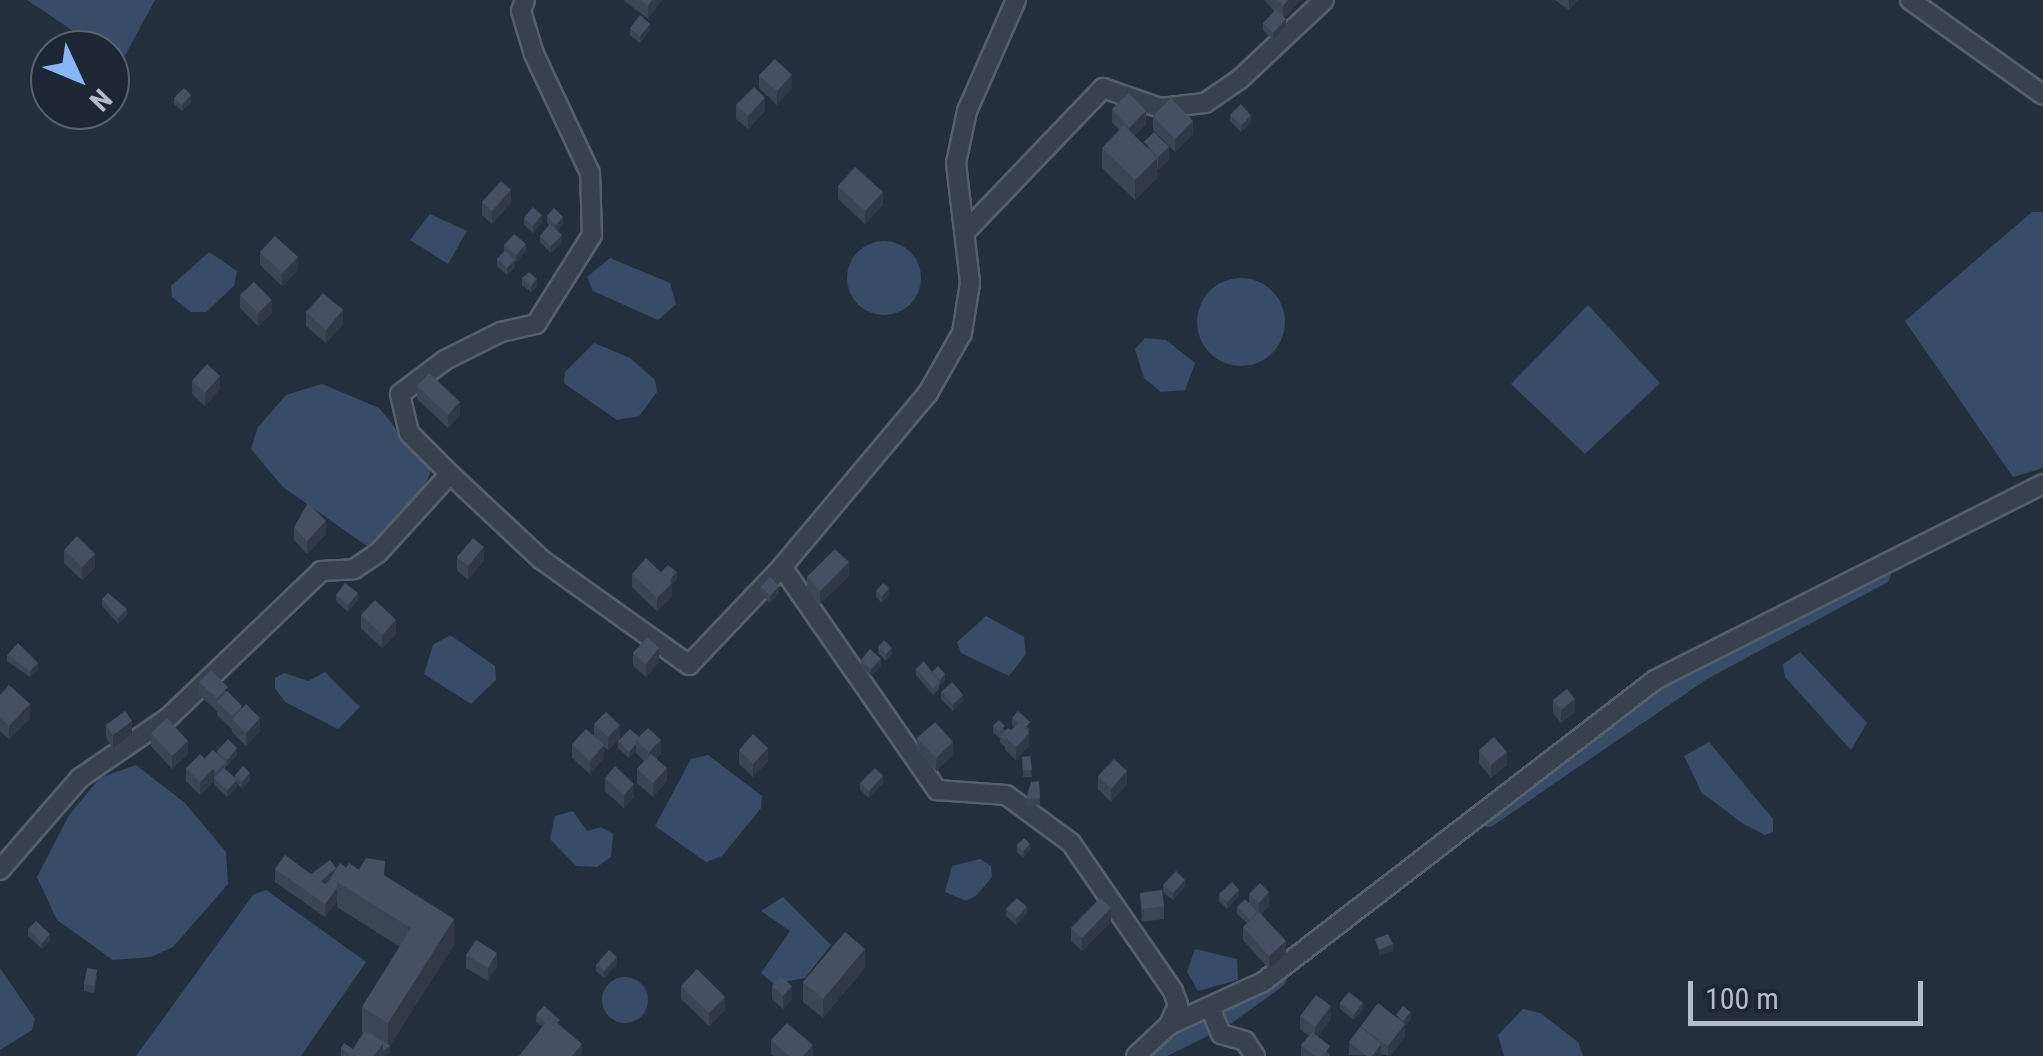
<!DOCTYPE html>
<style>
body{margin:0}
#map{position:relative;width:2043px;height:1056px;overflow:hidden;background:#242f3e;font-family:"Roboto Condensed",sans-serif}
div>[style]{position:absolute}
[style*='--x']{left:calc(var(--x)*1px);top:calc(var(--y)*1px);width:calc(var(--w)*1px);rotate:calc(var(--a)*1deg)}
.water>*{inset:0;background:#394c67}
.round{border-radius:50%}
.canal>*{height:18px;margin:-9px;padding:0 9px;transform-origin:9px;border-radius:9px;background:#394c67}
.roads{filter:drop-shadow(2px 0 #565f6c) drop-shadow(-2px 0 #565f6c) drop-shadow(0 2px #565f6c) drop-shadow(0 -2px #565f6c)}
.minor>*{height:18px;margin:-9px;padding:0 9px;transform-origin:9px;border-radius:9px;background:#38414e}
.wall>*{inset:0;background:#3b4654}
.shaded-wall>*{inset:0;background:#303945}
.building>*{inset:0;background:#455162}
span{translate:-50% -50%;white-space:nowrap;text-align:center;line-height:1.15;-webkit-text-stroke:8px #1d2633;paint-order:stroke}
.north{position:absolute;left:30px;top:30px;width:100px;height:100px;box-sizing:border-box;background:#1d2633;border:2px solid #59626f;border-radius:50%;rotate:134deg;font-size:28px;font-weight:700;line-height:40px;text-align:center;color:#b4bcc9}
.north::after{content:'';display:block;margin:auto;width:35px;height:45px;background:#8ab4f8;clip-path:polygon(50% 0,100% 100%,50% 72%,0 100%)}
.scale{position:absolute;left:1688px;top:981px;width:235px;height:45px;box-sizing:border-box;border:5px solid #b4bcc9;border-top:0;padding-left:12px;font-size:30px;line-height:35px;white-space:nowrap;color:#b4bcc9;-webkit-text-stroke:8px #1d2633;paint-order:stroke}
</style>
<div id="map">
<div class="water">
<div style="clip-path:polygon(27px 0,155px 0,121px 63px)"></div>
<div style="clip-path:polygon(2032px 212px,2043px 212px,2043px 468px,2013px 477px,1905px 321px)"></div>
<div style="clip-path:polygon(430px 214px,467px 231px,448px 264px,410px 240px)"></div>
<div class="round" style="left:847px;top:241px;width:74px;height:74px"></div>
<div style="clip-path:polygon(209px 252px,237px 271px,234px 286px,206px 312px,191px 312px,172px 297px,171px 286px)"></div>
<div style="clip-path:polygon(610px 258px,670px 283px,676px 304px,658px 320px,593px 291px,587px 277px)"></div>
<div class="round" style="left:1197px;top:278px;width:88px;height:88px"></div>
<div style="clip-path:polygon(1588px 305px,1660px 383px,1585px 454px,1511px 384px)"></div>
<div style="clip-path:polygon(1145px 338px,1166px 340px,1195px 363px,1185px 390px,1161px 392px,1144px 378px,1135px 349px)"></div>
<div style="clip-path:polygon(594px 343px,630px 358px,655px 380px,657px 392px,639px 416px,617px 420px,564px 383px,565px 372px)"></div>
<div style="clip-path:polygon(322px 384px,379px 408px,431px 471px,420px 497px,371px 549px,283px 487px,251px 449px,258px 427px,286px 395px)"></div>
<div style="clip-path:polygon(986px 616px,1024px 637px,1026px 654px,1009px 676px,961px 653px,957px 642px)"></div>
<div style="clip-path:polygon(450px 635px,495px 666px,496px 680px,471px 704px,424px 674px,433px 645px)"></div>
<div style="clip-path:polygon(1800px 652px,1867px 723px,1851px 750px,1785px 677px,1783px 664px)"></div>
<div style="clip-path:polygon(325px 672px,360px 707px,338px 729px,285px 702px,275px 688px,275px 678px,284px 673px,308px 681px)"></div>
<div style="clip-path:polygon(1709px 742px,1773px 819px,1773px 832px,1765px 835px,1742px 823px,1702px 793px,1684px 756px)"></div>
<div style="clip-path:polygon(708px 755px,762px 796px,761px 808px,722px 856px,706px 862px,655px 826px,691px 759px)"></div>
<div style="clip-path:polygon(136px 765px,185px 803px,226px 852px,228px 884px,173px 947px,151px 957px,113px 960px,57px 920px,37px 877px,69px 815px,100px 778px)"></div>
<div style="clip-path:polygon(573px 811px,587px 831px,601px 827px,613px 834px,611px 857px,597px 867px,576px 866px,550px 839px,555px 816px)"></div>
<div style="clip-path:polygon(980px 859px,991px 866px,992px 877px,977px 895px,966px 901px,945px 892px,952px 866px)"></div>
<div style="clip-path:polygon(266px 890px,366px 962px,301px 1056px,136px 1056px,253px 895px)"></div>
<div style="clip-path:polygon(783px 897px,831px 945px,805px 978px,774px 984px,761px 973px,790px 931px,761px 911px)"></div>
<div style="clip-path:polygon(1195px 949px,1237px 959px,1238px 980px,1198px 991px,1187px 972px)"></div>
<div style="clip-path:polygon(0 968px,35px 1019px,32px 1030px,0 1050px)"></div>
<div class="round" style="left:602px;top:977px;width:46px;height:46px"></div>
<div style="clip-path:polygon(1523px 1009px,1540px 1013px,1578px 1042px,1583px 1056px,1504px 1056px,1498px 1035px)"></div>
</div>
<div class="canal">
<div style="--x:1488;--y:818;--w:258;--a:-34.4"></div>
<div style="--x:1701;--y:672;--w:205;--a:-28.2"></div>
<div style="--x:1147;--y:1056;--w:84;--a:-26.3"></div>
<div style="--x:1222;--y:1019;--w:68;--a:-36"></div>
</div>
<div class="roads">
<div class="minor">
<div style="--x:1016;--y:0;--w:121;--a:113.8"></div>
<div style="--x:967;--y:111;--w:53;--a:101.9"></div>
<div style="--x:956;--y:163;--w:121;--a:83.3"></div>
<div style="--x:970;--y:283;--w:51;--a:99.1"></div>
<div style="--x:962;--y:333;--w:69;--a:119.5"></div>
<div style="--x:928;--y:393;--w:227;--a:130"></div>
<div style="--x:782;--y:567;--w:272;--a:55.2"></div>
<div style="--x:937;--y:790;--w:69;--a:4.1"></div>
<div style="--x:1006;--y:795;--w:81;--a:36.4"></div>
<div style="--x:1071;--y:843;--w:180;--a:55.4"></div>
<div style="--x:1173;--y:991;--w:15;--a:70"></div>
<div style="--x:1178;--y:1005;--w:22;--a:114"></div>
<div style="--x:1910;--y:0;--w:163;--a:35.5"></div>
<div style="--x:967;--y:230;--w:197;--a:-46.2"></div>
<div style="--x:1103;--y:88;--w:60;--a:19.3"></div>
<div style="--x:1160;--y:108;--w:45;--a:-6.3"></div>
<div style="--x:1205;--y:103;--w:42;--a:-34.4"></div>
<div style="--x:1240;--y:79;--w:115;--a:-43.2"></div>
<div style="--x:450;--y:474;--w:58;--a:-135"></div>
<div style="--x:409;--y:433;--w:40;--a:-103"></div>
<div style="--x:400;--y:394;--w:56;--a:-37.1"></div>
<div style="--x:445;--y:360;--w:63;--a:-26.6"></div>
<div style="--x:501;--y:332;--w:36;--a:-13"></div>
<div style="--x:536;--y:324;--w:105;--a:-57.8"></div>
<div style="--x:592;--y:235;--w:62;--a:-91.8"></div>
<div style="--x:590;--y:173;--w:132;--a:-115.2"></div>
<div style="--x:534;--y:54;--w:45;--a:-106.8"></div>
<div style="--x:521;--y:11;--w:12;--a:-70"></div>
<div style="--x:0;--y:870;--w:122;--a:-49"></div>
<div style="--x:80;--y:778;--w:108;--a:-34.4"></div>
<div style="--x:169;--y:717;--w:211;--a:-43.8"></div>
<div style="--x:321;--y:571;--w:33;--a:-3"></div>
<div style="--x:354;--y:569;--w:29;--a:-34"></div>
<div style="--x:378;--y:553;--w:107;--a:-47.7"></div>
<div style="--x:450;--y:474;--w:126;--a:43.1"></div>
<div style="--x:542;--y:560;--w:181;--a:35.5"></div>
<div style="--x:689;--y:665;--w:135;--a:-46.5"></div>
<div style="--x:1210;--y:1007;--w:29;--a:68"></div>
<div style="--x:1221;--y:1034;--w:25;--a:16"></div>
<div style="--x:1245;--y:1041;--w:18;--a:56"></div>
<div style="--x:1136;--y:1056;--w:45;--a:-43.2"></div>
<div style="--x:1169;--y:1025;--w:103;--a:-24.6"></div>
<div style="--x:1263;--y:982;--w:495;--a:-37.6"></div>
<div style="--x:1655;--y:680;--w:435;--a:-26.8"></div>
</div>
</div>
<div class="wall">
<div style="clip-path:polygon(623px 0,662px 0,648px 19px)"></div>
<div style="clip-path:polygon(1264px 0,1301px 0,1284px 18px,1286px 26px,1273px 40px,1263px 30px,1263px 23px,1274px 11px)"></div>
<div style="clip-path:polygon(1555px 0,1578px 0,1569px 10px)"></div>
<div style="clip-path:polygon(630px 28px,650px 30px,640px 43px,630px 35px)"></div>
<div style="clip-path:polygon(759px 75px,792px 88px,777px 105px,759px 88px)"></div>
<div style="clip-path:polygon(174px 98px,191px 102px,182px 111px,174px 104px)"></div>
<div style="clip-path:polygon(736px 105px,765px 111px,748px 129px,736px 119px)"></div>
<div style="clip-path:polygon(1112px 109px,1146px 124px,1134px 136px,1144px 145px,1169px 160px,1157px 169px,1157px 178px,1135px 200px,1102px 168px,1102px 148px,1119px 130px,1112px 122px)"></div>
<div style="clip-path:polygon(1230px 115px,1251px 122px,1241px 132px,1230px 121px)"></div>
<div style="clip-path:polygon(1153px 116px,1193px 134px,1175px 152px,1153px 130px)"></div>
<div style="clip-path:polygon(838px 186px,883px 205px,865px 224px,838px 199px)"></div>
<div style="clip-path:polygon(482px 202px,511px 203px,492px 224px,482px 215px)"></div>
<div style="clip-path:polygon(547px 216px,563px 224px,557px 231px,562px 242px,551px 253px,540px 242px,540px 236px,549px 225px,547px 223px)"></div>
<div style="clip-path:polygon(524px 218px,542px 222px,533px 233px,524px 225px)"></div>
<div style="clip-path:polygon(504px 245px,526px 251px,516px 262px,515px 261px,515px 267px,507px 275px,497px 266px,497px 259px,504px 251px)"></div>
<div style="clip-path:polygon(260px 252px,298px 270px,282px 286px,260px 265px)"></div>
<div style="clip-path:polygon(522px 278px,537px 286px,531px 292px,522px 285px)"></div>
<div style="clip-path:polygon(240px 295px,272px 313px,258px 326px,240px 308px)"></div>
<div style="clip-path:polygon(306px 312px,343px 324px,326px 343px,306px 326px)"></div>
<div style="clip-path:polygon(192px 381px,220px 389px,205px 406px,192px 394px)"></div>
<div style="clip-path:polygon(417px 386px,460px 415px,448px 428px,417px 399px)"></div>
<div style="clip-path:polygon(294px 527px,326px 534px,307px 554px,294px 540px)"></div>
<div style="clip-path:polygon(64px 550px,95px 567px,82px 580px,64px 563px)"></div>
<div style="clip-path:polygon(457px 557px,484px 560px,468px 580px,457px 570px)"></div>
<div style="clip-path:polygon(661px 572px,677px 579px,672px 584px,672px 596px,657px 611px,632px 587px,632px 574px)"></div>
<div style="clip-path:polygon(849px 576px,820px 604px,807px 590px,807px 577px)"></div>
<div style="clip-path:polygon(761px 587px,779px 593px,770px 603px,761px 594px)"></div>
<div style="clip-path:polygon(876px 591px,889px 595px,882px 603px,876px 597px)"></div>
<div style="clip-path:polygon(336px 595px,358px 600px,348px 612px,336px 601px)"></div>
<div style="clip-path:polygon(102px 599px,127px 615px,118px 624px,102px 606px)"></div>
<div style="clip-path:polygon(361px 615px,396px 634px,382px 648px,361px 628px)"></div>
<div style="clip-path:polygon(878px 647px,892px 654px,886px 661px,878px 653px)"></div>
<div style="clip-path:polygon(633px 653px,659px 662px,646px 677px,633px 666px)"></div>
<div style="clip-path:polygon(7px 655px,38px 669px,30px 677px,7px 661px)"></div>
<div style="clip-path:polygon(861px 660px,881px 666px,871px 676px,861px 666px)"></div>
<div style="clip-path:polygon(916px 669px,932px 672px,945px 681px,939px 685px,939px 689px,933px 695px,916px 675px)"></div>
<div style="clip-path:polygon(199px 682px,228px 692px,260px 731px,246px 746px,232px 732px,232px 729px,217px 715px,217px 711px,199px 695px)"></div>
<div style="clip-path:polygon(941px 692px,963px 701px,953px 711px,941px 699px)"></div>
<div style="clip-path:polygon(0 695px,30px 718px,9px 739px,0 731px)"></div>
<div style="clip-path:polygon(1553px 700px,1575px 712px,1561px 723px,1553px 713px)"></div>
<div style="clip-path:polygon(1012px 718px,1030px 729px,1028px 731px,1029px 746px,1016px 760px,1005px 750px,1005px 747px,1000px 743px,1000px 738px,993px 733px,993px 726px,1005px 730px,1011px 730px,1014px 727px,1012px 725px)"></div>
<div style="clip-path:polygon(594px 724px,620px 738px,608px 750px,604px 747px,604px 758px,590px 774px,572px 758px,572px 744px,594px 737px)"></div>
<div style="clip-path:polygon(106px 725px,132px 734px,113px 748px,106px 738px)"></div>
<div style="clip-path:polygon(151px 733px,188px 754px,172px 769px,151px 746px)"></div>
<div style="clip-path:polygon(639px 737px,661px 753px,656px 759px,667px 781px,653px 797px,637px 783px,637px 769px,644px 761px,636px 753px,636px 751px,629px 758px,618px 748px,618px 741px)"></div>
<div style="clip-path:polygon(917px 738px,953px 755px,936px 771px,917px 751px)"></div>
<div style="clip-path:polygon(739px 750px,768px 761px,753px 777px,739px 764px)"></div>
<div style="clip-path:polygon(1479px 750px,1507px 765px,1491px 778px,1479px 763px)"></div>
<div style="clip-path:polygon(217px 751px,237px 755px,227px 766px,226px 765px,225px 769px,235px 778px,235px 775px,250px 780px,242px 789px,237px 783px,237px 787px,227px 797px,214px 784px,214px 776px,214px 781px,200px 795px,186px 781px,186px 768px,217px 754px)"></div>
<div style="clip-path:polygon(1030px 756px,1032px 777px,1023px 777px,1022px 757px)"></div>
<div style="clip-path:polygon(1098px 776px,1127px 784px,1111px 802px,1098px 789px)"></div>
<div style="clip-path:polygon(605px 778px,634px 797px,624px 808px,605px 791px)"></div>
<div style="clip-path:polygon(1039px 781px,1040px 805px,1026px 806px,1026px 799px)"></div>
<div style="clip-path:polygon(860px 783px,883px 783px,869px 798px,860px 790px)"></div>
<div style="clip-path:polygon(1017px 845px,1030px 850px,1023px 858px,1017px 852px)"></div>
<div style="clip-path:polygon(336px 868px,346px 868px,385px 876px,454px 945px,390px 1045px,390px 1052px,385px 1056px,341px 1056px,341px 1048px,353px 1049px,363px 1033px,362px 1032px,362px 1007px,400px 947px,337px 907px,337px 901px,325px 917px,275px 882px,275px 869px,311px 874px)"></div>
<div style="clip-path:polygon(1163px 885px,1185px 886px,1173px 900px,1163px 892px)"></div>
<div style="clip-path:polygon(1140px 893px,1164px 906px,1164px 919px,1142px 922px)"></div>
<div style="clip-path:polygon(1219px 894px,1239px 896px,1227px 909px,1219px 901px)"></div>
<div style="clip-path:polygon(1249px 894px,1269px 906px,1261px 914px,1286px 954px,1269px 969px,1243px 940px,1243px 927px,1247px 923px,1237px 914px,1237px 907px,1249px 903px)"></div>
<div style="clip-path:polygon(1006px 909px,1027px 913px,1016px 925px,1006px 916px)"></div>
<div style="clip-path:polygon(1111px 922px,1082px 951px,1071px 941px,1071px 928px)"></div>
<div style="clip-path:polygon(28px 929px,50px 941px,42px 949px,28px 936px)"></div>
<div style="clip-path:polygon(466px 955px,497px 966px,488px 981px,466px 968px)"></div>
<div style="clip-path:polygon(617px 964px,604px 978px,596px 971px,596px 965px)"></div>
<div style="clip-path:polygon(865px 968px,823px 1018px,803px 1002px,803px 982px)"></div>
<div style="clip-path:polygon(97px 976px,94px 993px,84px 991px,84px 984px)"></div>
<div style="clip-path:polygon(681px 986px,725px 1010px,709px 1026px,681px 999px)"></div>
<div style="clip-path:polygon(772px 986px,792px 999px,783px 1009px,772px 999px)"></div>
<div style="clip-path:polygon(1340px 1003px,1363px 1009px,1354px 1020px,1340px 1009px)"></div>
<div style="clip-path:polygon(536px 1015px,560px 1025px,582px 1056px,536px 1022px)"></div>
<div style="clip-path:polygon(1300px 1016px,1331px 1019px,1318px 1036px,1330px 1056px,1301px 1056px,1301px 1045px,1309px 1036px,1300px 1029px)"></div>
<div style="clip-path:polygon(1396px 1017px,1411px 1019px,1405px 1026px,1405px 1037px,1390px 1056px,1381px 1054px,1381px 1056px,1349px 1055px,1349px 1042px,1361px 1028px,1361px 1026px)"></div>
<div style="clip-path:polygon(771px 1040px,813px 1056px,774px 1056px,771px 1054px)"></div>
</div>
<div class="shaded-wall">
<div style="clip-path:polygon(652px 0,662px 0,648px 19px,648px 6px)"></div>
<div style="clip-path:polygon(1288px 0,1301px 0,1283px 19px,1283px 6px)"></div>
<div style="clip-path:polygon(1569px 0,1578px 0,1569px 10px)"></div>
<div style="clip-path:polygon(1286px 19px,1286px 26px,1273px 40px,1273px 33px)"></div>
<div style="clip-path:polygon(650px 24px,650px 30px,640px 43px,640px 36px)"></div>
<div style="clip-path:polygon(792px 75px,792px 88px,777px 105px,777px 91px)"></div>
<div style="clip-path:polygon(191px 95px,191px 102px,182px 111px,182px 105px)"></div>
<div style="clip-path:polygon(765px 98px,765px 111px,748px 129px,748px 116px)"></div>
<div style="clip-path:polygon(1146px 111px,1146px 124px,1129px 141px,1129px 128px)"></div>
<div style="clip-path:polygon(1251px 116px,1251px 122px,1241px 132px,1241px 125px)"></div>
<div style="clip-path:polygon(1193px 121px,1193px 134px,1175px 152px,1175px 139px)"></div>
<div style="clip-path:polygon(1169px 147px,1169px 160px,1158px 170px,1158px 157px)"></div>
<div style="clip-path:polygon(1157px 158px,1157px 178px,1135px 200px,1135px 180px)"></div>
<div style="clip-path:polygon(511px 190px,511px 203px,492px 224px,492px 211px)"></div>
<div style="clip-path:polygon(883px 192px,883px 205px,865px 224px,865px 211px)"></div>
<div style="clip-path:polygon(542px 215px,542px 222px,533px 233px,533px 226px)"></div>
<div style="clip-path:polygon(563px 217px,563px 224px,556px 231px,556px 225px)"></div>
<div style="clip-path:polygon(562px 235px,562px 242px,551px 253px,551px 246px)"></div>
<div style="clip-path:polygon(526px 244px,526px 251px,516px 262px,516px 255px)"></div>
<div style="clip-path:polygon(298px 257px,298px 270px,282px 286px,282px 273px)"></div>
<div style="clip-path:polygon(515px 260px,515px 267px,507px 275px,507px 268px)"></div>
<div style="clip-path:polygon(537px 279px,537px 286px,531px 292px,531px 286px)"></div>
<div style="clip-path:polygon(272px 300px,272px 313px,258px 326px,258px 313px)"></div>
<div style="clip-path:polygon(343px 310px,343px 324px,326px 343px,326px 330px)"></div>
<div style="clip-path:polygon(220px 376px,220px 389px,205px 406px,205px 393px)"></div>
<div style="clip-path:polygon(460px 402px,460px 415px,448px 428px,448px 415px)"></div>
<div style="clip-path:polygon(326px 521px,326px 534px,307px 554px,307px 541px)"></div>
<div style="clip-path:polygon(484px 547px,484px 560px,468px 580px,468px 566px)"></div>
<div style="clip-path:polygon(95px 554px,95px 567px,82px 580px,82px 567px)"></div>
<div style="clip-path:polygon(849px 562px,849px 576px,820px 604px,820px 591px)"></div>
<div style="clip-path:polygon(677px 572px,677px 579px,672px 584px,672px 596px,657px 611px,657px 598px)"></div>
<div style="clip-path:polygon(779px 586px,779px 593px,770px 603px,770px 596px)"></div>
<div style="clip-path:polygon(889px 588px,889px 595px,882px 603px,882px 596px)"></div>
<div style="clip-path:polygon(358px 593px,358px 600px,348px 612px,348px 605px)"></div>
<div style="clip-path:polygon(127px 609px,127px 615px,118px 624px,118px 618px)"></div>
<div style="clip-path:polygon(396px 620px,396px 634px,382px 648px,382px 635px)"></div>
<div style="clip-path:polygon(659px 648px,659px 662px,646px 677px,646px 664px)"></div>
<div style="clip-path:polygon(892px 648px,892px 654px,886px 661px,886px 654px)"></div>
<div style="clip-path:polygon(881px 659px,881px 666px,871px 676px,871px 669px)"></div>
<div style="clip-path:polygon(38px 663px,38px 669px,30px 677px,30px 671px)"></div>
<div style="clip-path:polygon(945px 674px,945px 681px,940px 686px,940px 680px)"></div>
<div style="clip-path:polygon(963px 695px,963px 701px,953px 711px,953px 704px)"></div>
<div style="clip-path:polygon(1575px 699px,1575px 712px,1561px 723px,1561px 710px)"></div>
<div style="clip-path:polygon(30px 704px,30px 718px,9px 739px,9px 726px)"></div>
<div style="clip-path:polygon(260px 718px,260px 731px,246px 746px,246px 733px)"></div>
<div style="clip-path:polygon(132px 721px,132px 734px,113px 748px,113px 735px)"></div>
<div style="clip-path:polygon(620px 725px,620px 738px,608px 750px,608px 737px)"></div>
<div style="clip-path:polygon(1029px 733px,1029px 746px,1016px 760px,1016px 747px)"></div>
<div style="clip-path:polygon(661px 740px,661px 753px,649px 766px,649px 752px)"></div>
<div style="clip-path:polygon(188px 741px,188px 754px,172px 769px,172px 756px)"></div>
<div style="clip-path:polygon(953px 742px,953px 755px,936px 771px,936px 758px)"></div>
<div style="clip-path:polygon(636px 744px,636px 751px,629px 758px,629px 752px)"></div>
<div style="clip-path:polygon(604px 745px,604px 758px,590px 774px,590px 761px)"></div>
<div style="clip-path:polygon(237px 748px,237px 755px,227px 766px,227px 760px)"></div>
<div style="clip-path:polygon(768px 748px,768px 761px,753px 777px,753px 764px)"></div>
<div style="clip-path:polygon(1507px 752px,1507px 765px,1491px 778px,1491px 765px)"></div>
<div style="clip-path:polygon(214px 768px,214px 781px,200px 795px,200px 782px)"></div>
<div style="clip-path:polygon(667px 768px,667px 781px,653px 797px,653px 783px)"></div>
<div style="clip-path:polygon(1127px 771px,1127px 784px,1111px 802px,1111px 789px)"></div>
<div style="clip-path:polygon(250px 773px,250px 780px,242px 789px,242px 782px)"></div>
<div style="clip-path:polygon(883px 776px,883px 783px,869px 798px,869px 791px)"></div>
<div style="clip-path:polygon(237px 780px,237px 787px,227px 797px,227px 790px)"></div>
<div style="clip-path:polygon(634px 784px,634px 797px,624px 808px,624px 795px)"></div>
<div style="clip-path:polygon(1030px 844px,1030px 850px,1023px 858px,1023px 851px)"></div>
<div style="clip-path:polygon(336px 869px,336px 875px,317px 890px,317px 883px)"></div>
<div style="clip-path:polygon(1185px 880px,1185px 886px,1173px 900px,1173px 893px)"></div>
<div style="clip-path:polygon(337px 888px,337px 901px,325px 917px,325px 904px)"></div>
<div style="clip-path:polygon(1239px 890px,1239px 896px,1227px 909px,1227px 902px)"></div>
<div style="clip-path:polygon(1269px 892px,1269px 906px,1259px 916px,1259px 903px)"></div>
<div style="clip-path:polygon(1027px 907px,1027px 913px,1016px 925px,1016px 918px)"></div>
<div style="clip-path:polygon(1111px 908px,1111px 922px,1082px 951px,1082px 938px)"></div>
<div style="clip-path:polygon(454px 919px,454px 945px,390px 1046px,390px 1052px,385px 1056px,374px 1056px,383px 1043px,388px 1047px,388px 1023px)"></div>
<div style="clip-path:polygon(50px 934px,50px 941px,42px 949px,42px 943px)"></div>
<div style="clip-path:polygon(1286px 941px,1286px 954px,1269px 969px,1269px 956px)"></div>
<div style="clip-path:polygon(1393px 944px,1393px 951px,1379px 956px,1379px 950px)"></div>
<div style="clip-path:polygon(865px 949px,865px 968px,823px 1018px,823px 999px)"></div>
<div style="clip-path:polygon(497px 953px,497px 966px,488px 981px,488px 968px)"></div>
<div style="clip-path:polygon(617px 957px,617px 964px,604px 978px,604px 971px)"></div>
<div style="clip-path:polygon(792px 986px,792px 999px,783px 1009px,783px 996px)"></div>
<div style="clip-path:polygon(725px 997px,725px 1010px,709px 1026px,709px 1013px)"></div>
<div style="clip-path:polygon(1363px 1003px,1363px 1009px,1354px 1020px,1354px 1014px)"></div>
<div style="clip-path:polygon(1331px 1006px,1331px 1019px,1315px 1040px,1315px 1027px)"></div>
<div style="clip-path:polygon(1411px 1012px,1411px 1019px,1405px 1026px,1405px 1037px,1390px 1056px,1388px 1056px,1388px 1046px)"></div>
<div style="clip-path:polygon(582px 1044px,582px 1056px,572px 1056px)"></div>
<div style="clip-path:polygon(1381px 1044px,1381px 1056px,1372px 1056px)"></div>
<div style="clip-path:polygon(813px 1045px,813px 1056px,803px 1056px)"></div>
</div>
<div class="building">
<div style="clip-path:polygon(640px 0,652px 0,648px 6px)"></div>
<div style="clip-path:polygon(1277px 0,1288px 0,1283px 6px)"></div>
<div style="clip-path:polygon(1276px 10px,1286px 19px,1273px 33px,1263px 23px)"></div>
<div style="clip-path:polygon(640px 15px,650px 24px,640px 36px,630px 28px)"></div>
<div style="clip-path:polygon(775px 59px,792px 75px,777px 91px,759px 75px)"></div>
<div style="clip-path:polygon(754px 87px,765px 98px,748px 116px,736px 105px)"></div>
<div style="clip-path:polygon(184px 88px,191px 95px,182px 105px,174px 98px)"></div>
<div style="clip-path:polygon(1129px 93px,1146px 111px,1129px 128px,1112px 109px)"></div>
<div style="clip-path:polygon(1171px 98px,1193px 121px,1175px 139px,1153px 116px)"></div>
<div style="clip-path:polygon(1241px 104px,1251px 116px,1241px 125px,1230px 115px)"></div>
<div style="clip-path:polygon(1124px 125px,1157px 158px,1135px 180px,1102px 148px)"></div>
<div style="clip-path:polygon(1154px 132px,1169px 147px,1158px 157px,1144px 142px)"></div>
<div style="clip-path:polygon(855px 167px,883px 192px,865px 211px,838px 186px)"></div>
<div style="clip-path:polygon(501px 181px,511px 190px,492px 211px,482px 202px)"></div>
<div style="clip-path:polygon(533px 207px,542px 215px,533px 226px,524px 218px)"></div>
<div style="clip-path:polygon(554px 208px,563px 217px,556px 225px,547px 216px)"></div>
<div style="clip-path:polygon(550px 224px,562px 235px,551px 246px,540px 236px)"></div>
<div style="clip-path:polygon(514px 234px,526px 244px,516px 255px,504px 245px)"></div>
<div style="clip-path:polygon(275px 236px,298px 257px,282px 273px,260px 252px)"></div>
<div style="clip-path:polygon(505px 251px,515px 260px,507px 268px,497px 259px)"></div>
<div style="clip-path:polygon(529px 272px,537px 279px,531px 286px,522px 278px)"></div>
<div style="clip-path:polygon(254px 282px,272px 300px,258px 313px,240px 295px)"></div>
<div style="clip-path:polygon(323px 293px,343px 310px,326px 330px,306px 312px)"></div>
<div style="clip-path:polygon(207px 364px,220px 376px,205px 393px,192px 381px)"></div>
<div style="clip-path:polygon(429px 373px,460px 402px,448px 415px,417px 386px)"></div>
<div style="clip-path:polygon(308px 503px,326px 521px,307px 541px,294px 527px)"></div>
<div style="clip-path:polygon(77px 536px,95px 554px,82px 567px,64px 550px)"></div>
<div style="clip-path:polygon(473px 538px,484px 547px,468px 566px,457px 557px)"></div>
<div style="clip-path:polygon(835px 549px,849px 562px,820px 591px,807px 577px)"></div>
<div style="clip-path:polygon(646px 558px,672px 583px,657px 598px,632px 574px)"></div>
<div style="clip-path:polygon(668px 565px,677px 572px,669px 580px,661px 572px)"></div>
<div style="clip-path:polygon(770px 577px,779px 586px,770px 596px,761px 587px)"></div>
<div style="clip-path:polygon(345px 583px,358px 593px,348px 605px,336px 595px)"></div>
<div style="clip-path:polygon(883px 583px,889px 588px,882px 596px,876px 591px)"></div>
<div style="clip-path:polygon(108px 593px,127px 609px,118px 618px,102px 599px)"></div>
<div style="clip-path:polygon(375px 600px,396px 620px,382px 635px,361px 615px)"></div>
<div style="clip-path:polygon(647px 637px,659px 648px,646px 664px,633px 653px)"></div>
<div style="clip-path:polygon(884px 640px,892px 648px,886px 654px,878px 647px)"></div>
<div style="clip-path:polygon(18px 643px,38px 663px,30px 671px,7px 655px)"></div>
<div style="clip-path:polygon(870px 649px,881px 659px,871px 669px,861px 660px)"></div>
<div style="clip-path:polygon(924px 661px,939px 682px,933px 688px,916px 669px)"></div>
<div style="clip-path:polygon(938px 666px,945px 674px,940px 680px,932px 672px)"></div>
<div style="clip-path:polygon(211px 670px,228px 687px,217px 698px,199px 682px)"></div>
<div style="clip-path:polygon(952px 682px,963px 695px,953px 704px,941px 692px)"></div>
<div style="clip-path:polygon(9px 685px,30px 704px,9px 726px,0 717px,0 695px)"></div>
<div style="clip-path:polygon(1567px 689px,1575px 699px,1561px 710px,1553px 700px)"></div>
<div style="clip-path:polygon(227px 691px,242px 706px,232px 716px,217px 702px)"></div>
<div style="clip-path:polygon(246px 704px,260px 718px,246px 733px,232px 719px)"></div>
<div style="clip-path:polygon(125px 711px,132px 721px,113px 735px,106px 725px)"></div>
<div style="clip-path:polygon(1018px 711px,1030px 722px,1025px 728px,1012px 718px)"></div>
<div style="clip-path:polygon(606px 712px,620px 725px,608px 737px,594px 724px)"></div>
<div style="clip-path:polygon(167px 718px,188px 741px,172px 756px,151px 733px)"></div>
<div style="clip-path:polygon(999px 720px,1005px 726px,999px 732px,993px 726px)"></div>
<div style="clip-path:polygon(935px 722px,953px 742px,936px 758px,917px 738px)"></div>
<div style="clip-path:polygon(1019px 722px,1029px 733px,1016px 747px,1005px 737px)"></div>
<div style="clip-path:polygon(648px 728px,661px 740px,649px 752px,636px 740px)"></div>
<div style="clip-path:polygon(1008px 728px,1011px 730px,1005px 737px,1005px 741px,1000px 736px)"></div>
<div style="clip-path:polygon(586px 729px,604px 745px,590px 761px,572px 744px)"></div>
<div style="clip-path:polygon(630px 729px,639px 737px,636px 740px,636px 744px,629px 752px,618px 741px)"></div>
<div style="clip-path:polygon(753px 734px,768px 748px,753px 764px,739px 750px)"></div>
<div style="clip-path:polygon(1494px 737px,1507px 752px,1491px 765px,1479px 750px)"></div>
<div style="clip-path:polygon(228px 739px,237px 748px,227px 760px,217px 751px)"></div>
<div style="clip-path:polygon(213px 750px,226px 762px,216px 772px,204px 759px)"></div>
<div style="clip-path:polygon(200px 754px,214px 768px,200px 782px,186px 768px)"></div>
<div style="clip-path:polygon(651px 754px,667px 768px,653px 783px,637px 769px)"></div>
<div style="clip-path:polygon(1030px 756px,1032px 770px,1023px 770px,1022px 757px)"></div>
<div style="clip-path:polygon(1114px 759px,1127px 771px,1111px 789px,1098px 776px)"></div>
<div style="clip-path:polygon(243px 766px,250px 773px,242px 782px,235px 775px)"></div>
<div style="clip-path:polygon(615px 766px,634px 784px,624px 795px,605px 778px)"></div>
<div style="clip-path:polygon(224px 768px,237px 780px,227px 790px,214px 778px)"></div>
<div style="clip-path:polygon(875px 768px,883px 776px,869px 791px,860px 783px)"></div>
<div style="clip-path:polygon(1039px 781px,1040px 798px,1026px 799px,1031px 782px)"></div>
<div style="clip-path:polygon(1024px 838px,1030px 844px,1023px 851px,1017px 845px)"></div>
<div style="clip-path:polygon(285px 855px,326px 885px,340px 863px,346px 868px,337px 882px,337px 888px,325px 904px,275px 869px)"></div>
<div style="clip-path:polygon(366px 858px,385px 861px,384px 875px,454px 919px,388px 1023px,362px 1007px,411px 928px,337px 882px,349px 863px,359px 870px)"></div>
<div style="clip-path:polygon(330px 860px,336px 868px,321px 881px,311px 874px)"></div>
<div style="clip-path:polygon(1176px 871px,1185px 880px,1173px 893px,1163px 885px)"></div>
<div style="clip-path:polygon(1232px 882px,1239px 890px,1227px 902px,1219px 894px)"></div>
<div style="clip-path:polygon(1260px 883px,1269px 892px,1259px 903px,1249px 894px)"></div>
<div style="clip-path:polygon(1162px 890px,1164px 906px,1142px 909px,1140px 893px)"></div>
<div style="clip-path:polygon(1017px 898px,1027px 907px,1016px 918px,1006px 909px)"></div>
<div style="clip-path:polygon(1100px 898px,1111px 908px,1082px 938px,1071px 928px)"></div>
<div style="clip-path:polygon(1245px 899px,1257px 912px,1250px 920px,1237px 907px)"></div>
<div style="clip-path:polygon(1259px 912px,1286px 941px,1269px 956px,1243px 927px)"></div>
<div style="clip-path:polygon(36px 921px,50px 934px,42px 943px,28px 929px)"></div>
<div style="clip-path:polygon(845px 932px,865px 949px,823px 999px,803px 982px)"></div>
<div style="clip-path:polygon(1388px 934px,1393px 944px,1379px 950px,1375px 939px)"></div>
<div style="clip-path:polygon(476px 940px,497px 953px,488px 968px,466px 955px)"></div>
<div style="clip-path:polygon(609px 950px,617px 957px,604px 971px,596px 965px)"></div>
<div style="clip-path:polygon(87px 968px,97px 970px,94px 986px,84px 984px)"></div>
<div style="clip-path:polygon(697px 969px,725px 997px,709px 1013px,681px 986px)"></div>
<div style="clip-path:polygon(781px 976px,792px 986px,783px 996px,772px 986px)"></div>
<div style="clip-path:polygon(1349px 992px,1363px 1003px,1354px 1014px,1340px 1003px)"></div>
<div style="clip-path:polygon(1316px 995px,1331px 1006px,1315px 1027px,1300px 1016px)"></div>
<div style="clip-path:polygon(1378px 1003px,1405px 1024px,1388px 1046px,1361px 1026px)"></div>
<div style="clip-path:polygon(544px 1006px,560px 1020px,557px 1023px,550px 1017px,546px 1023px,536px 1015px)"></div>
<div style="clip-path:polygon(1403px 1006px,1411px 1012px,1403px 1021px,1396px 1015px)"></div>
<div style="clip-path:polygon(550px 1017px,582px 1044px,572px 1056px,519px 1056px)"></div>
<div style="clip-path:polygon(787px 1023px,813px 1045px,803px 1056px,789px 1056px,771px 1040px)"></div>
<div style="clip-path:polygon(1360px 1027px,1381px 1044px,1372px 1056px,1367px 1056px,1349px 1042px)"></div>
<div style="clip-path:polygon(365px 1031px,383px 1043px,374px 1056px,348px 1056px,349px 1054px,341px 1048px,344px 1043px,353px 1049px)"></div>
<div style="clip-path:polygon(1312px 1032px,1330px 1046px,1323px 1056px,1315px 1056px,1301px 1045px)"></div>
<div style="clip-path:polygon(370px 1033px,390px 1046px,383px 1051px,383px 1043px,369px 1034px)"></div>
</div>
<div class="north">N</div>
<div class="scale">100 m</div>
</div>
